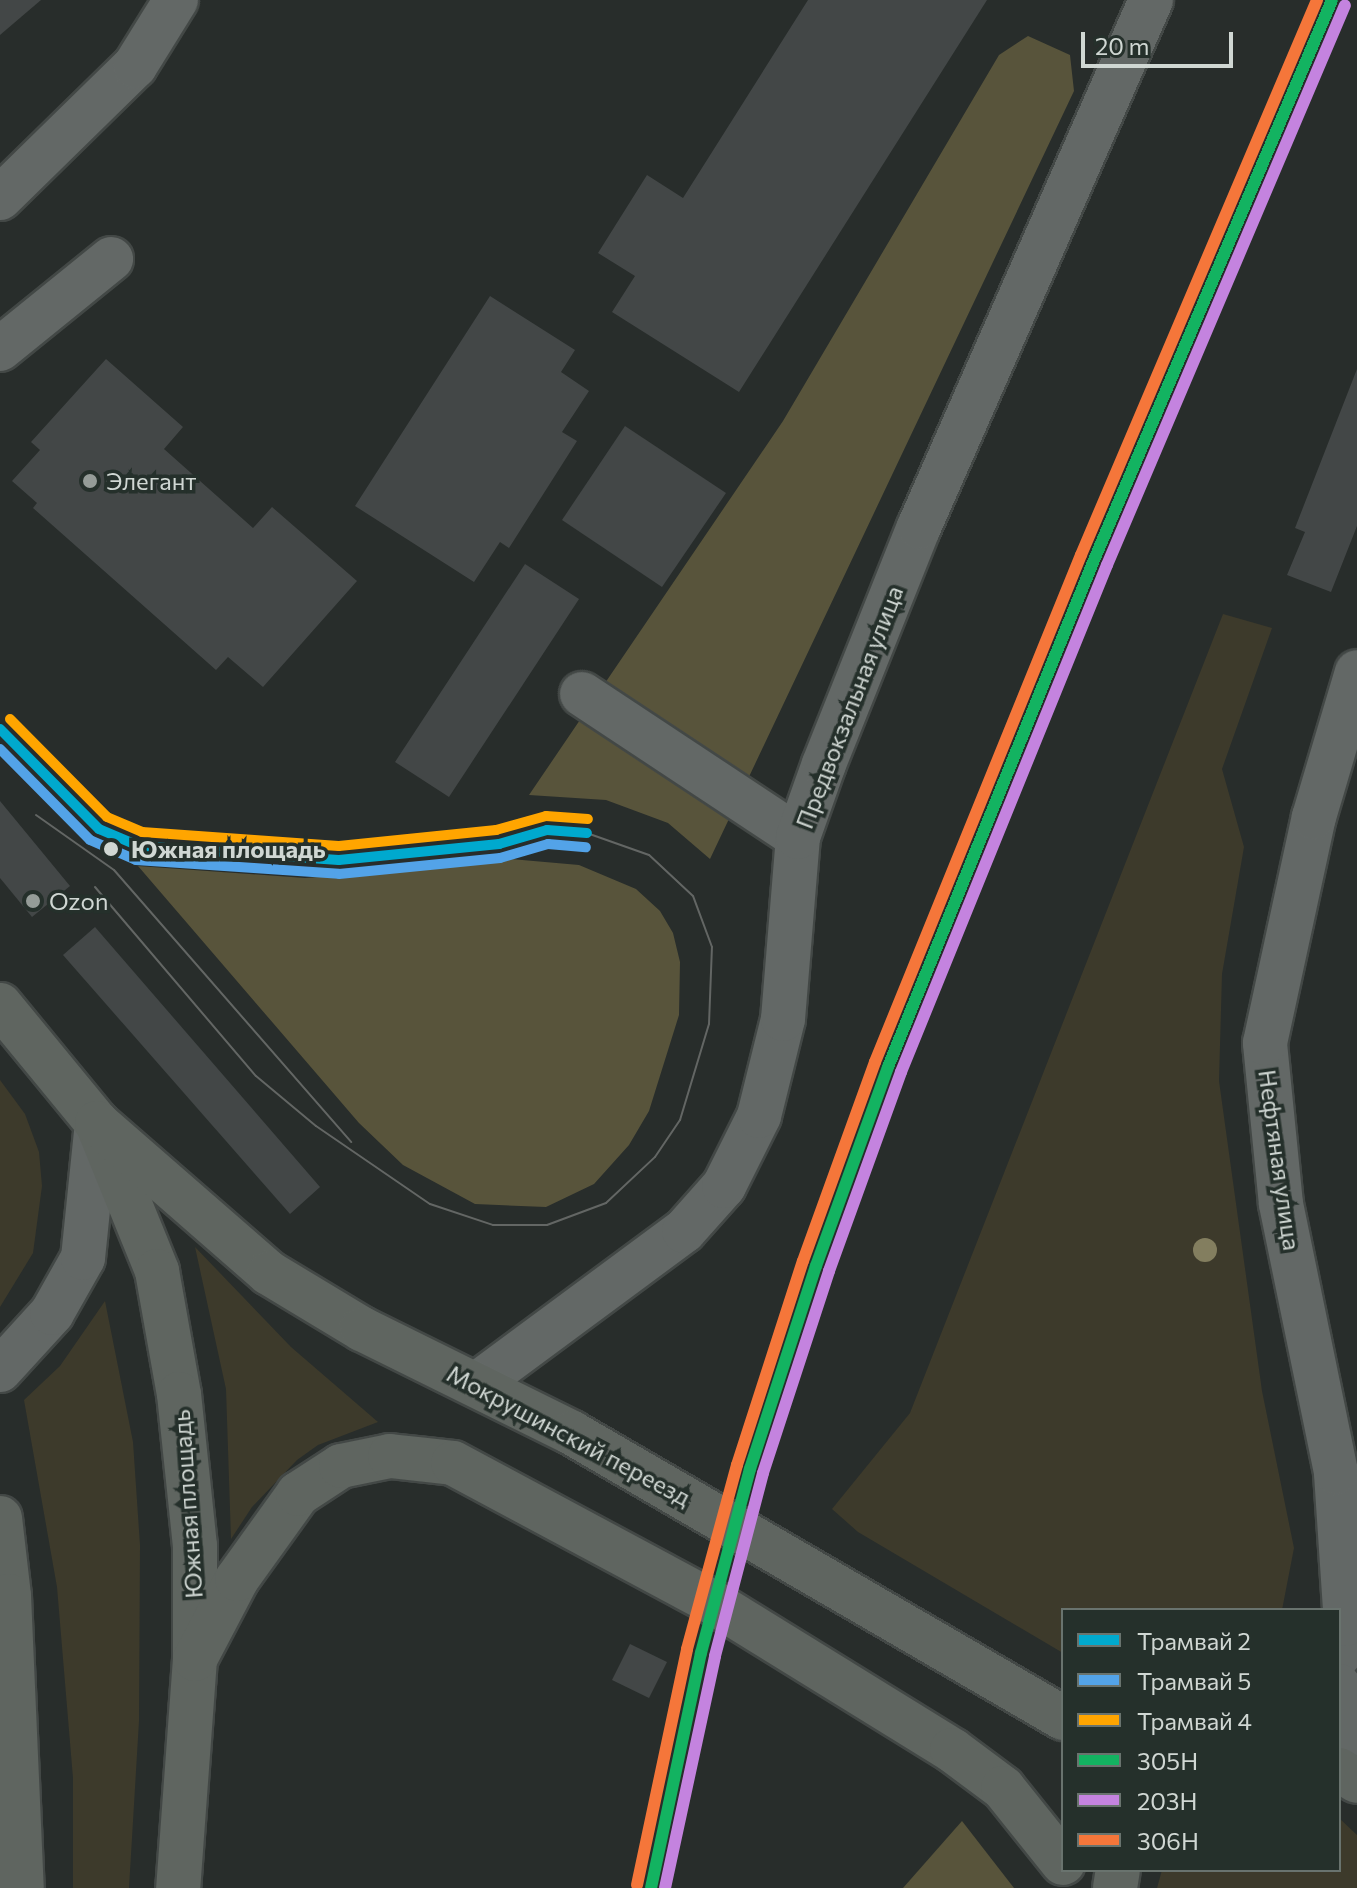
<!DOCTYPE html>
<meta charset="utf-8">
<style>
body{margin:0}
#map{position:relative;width:1357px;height:1888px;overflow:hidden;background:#282d2b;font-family:Commissioner,sans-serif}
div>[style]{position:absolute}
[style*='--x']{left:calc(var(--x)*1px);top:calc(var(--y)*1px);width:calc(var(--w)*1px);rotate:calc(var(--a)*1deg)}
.green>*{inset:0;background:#3d3a2b}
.forest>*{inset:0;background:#58543b}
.building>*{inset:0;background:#434747}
.roads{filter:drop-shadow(2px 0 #434846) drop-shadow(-2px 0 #434846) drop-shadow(0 2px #434846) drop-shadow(0 -2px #434846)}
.minor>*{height:44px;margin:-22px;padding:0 22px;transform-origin:22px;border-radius:22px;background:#636866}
.major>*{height:44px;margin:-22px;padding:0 22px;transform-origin:22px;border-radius:22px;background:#5f6560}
.tram>*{height:2px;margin:-1px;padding:0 1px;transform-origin:1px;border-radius:1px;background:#636664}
.rail-1>*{height:12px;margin:-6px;padding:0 6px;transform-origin:6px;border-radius:6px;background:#13b361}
.rail-2>*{height:12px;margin:-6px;padding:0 6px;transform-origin:6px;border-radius:6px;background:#c483df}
.rail-3>*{height:12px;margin:-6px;padding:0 6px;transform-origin:6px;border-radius:6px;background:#f5763a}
.tram-1>*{height:10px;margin:-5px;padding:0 5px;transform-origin:5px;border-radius:5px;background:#00a9ce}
.tram-2>*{height:10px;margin:-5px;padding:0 5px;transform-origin:5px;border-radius:5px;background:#53a3e8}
.tram-3>*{height:10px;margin:-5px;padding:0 5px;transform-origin:5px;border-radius:5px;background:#ffa500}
.trees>*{width:24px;height:24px;margin:-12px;border-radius:50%;background:#837e5f}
.dots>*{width:22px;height:22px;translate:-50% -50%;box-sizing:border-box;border:4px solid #25302b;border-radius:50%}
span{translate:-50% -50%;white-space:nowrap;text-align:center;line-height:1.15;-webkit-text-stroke:7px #25302b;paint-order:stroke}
.poi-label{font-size:24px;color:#d0d7d3}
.left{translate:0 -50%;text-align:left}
.street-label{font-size:24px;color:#d0d7d3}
.stop-label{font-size:24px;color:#d0d7d3;font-weight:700}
.legend{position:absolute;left:1061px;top:1608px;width:280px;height:264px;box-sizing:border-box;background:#25302b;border:2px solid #69736e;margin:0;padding:10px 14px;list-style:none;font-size:24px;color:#d0d7d3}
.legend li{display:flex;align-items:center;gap:16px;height:40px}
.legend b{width:40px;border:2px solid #69736e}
.scale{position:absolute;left:1081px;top:32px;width:152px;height:36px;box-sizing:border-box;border:4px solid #d0d7d3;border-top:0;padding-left:10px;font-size:24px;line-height:28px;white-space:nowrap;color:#d0d7d3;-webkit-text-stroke:6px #25302b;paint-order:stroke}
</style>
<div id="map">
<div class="green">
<div style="clip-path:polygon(1223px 614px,1272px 628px,1222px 769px,1244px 847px,1222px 974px,1219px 1081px,1262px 1391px,1294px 1548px,1282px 1610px,1063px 1610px,1063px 1653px,858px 1532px,832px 1509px,910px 1413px)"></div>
<div style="clip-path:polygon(0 1080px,25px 1114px,39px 1152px,42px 1186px,33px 1253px,0 1307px)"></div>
<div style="clip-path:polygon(195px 1247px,291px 1347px,378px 1422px,318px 1445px,297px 1460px,252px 1507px,231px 1539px,226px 1389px)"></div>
<div style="clip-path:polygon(105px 1301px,133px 1442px,140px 1545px,139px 1721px,129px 1888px,73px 1888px,73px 1778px,57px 1587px,24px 1400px,60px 1366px)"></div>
<div style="clip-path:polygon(1339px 1818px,1357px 1835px,1357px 1888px,1157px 1888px,1162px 1870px,1339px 1870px)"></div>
</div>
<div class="forest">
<div style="clip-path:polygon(1028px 36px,1070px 55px,1074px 91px,710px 859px,668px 823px,606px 800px,529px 795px,783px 421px,999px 55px)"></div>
<div style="clip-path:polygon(478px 856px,579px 865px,636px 889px,660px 911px,673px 933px,680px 962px,679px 1015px,649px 1111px,629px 1145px,594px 1184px,546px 1207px,475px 1204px,403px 1165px,359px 1123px,138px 866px,305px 878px,403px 871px)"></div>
<div style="clip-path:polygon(962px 1821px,1014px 1888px,903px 1888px)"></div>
</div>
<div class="building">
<div style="clip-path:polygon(0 0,41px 0,0 35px)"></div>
<div style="clip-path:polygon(808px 0,987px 0,739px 392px,612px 312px,635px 276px,598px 253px,647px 175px,683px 198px)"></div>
<div style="clip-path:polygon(490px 296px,575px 350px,561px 372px,589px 391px,562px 432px,577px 441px,509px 548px,500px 542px,474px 582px,355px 506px)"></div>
<div style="clip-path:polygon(106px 359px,183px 427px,164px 449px,253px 528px,272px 507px,357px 581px,263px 687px,228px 657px,216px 670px,33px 508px,37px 503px,12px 481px,40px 450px,31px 442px)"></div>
<div style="clip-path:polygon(1357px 369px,1357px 526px,1331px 592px,1287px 575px,1305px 532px,1295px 528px)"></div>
<div style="clip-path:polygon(625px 426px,726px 493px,662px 587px,562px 520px)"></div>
<div style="clip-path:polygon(525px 564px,579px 599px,449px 797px,395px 762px)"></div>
<div style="clip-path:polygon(0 801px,70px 886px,32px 917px,0 878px)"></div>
<div style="clip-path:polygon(95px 927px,320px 1187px,290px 1214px,63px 955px)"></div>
<div style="clip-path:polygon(630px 1644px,667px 1662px,649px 1698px,612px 1680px)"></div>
</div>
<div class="roads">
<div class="minor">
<div style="--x:0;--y:198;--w:189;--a:-44.4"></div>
<div style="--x:135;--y:66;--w:78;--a:-58.2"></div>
<div style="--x:0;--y:349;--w:143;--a:-39"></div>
<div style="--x:582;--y:694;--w:259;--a:33.5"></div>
<div style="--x:0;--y:1370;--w:77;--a:-47.6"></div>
<div style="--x:52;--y:1313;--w:63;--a:-60.6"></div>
<div style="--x:83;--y:1258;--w:136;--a:-84.1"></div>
<div style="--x:477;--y:1384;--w:257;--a:-36.5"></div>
<div style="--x:684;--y:1231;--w:60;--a:-48.4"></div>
<div style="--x:724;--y:1186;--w:78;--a:-63.4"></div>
<div style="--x:759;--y:1116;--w:100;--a:-76.1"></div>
<div style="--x:783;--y:1019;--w:183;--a:-85.3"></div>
<div style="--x:798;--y:837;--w:77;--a:-70.4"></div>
<div style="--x:824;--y:764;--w:255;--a:-68.2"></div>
<div style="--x:919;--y:527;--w:576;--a:-66.24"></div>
<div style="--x:1339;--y:1655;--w:32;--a:-77"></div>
<div style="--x:1346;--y:1624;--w:152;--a:-93.8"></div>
<div style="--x:1336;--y:1472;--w:274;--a:-101.6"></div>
<div style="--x:1281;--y:1204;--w:162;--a:-95.7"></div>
<div style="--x:1265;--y:1043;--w:231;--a:-77.8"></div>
<div style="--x:1314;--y:817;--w:151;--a:-73.5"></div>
<div style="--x:1339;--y:1686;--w:78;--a:76.7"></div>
</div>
<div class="major">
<div style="--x:0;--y:1005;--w:153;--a:50.6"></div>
<div style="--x:97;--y:1123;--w:160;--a:67.9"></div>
<div style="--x:157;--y:1271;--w:125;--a:79.9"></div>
<div style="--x:179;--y:1394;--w:153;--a:84"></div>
<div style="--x:195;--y:1546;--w:113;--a:90"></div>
<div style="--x:195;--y:1659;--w:230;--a:94.2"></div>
<div style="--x:97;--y:1123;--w:228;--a:41.1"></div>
<div style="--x:269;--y:1273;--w:109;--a:31.1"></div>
<div style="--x:362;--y:1329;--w:234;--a:26.3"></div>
<div style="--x:572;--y:1433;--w:568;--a:30.13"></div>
<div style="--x:0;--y:1518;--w:79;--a:83.4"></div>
<div style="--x:9;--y:1596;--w:292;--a:87.5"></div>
<div style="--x:195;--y:1659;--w:90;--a:-62.3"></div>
<div style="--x:237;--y:1579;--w:105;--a:-54.3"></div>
<div style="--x:298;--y:1494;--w:51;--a:-33.1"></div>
<div style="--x:341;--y:1466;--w:50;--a:-11.5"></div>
<div style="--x:390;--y:1456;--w:63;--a:6.3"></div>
<div style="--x:453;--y:1463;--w:296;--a:28.2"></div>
<div style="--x:714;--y:1603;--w:280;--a:31.7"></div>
<div style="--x:952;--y:1750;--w:64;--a:36.7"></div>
<div style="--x:1003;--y:1788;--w:96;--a:51.3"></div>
<div style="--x:1339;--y:1770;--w:21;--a:31"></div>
<div style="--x:1115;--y:1888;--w:18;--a:-81"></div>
</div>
</div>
<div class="tram">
<div style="--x:36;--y:815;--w:95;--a:35.2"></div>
<div style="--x:114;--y:870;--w:361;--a:48.9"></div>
<div style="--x:95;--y:887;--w:248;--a:49.6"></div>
<div style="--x:256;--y:1076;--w:78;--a:39.8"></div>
<div style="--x:316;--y:1126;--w:138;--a:34.4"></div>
<div style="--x:430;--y:1204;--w:66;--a:18.4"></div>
<div style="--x:493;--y:1225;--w:54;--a:0"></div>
<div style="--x:547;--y:1225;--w:63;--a:-20.4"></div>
<div style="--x:606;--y:1203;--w:67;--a:-43.2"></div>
<div style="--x:655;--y:1157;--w:45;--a:-56"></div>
<div style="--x:680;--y:1120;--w:100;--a:-73.2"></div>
<div style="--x:709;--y:1024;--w:77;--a:-87.8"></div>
<div style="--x:712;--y:947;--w:54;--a:-110.4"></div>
<div style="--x:693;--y:896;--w:60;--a:-137"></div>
<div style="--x:649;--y:855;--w:66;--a:-160.5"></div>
</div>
<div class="rail-1">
<div style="--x:651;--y:1888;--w:240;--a:-78"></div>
<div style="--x:701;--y:1653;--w:190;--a:-75.1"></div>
<div style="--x:750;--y:1469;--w:213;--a:-72"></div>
<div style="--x:816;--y:1266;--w:212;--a:-70.1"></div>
<div style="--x:888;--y:1067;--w:547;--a:-67.89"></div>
<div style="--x:1094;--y:560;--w:608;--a:-66.97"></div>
</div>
<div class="rail-2">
<div style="--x:665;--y:1888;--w:237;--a:-77.8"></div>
<div style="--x:715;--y:1656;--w:189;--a:-75.3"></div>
<div style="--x:763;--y:1473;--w:213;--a:-71.9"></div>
<div style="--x:829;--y:1271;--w:212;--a:-70.1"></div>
<div style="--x:901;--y:1072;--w:547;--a:-67.89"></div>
<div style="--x:1107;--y:565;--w:608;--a:-66.97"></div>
</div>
<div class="rail-3">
<div style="--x:637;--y:1885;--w:241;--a:-78"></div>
<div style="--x:687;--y:1649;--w:191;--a:-74.8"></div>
<div style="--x:737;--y:1465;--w:214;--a:-72.1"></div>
<div style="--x:803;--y:1261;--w:212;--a:-70.1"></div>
<div style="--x:875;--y:1062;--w:547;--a:-67.89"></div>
<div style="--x:1081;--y:555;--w:603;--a:-66.96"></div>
</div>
<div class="tram-1">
<div style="--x:0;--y:729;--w:141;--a:45.3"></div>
<div style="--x:99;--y:829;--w:43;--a:23"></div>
<div style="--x:139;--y:846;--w:200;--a:4"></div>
<div style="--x:339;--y:860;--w:161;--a:-5.7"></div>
<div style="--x:499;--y:844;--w:50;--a:-16.3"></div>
<div style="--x:547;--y:830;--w:40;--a:4.3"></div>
</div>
<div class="tram-2">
<div style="--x:0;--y:749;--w:128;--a:45.3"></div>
<div style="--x:90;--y:840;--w:50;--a:23.5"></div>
<div style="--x:136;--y:860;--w:203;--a:3.9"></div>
<div style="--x:339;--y:874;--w:162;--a:-5.7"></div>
<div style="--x:500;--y:858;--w:50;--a:-16.3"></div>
<div style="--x:548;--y:844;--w:38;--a:5"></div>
</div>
<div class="tram-3">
<div style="--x:10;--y:719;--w:138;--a:45.3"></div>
<div style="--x:107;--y:817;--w:38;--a:23"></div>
<div style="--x:142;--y:832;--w:197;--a:4.1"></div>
<div style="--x:339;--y:846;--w:158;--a:-5.8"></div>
<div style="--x:496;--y:830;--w:52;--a:-15.6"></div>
<div style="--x:546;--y:816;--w:42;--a:4.1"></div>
</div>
<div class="trees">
<div style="left:1205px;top:1250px"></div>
</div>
<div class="dots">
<div style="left:90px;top:481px;background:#959c98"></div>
<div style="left:111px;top:849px;background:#d0d7d3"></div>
<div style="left:33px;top:901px;background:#959c98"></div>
</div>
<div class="poi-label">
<span class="left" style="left:106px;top:481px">Элегант</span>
<span class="left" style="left:49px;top:901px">Ozon</span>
</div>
<div class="street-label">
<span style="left:849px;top:707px;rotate:-69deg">Предвокзальная улица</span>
<span style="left:1280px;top:1160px;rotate:82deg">Нефтяная улица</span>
<span style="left:569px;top:1435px;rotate:28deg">Мокрушинский переезд</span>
<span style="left:187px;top:1504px;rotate:-94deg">Южная площадь</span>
</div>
<div class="stop-label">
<span class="left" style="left:131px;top:849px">Южная площадь</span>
</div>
<ul class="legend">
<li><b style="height:10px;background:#00a9ce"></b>Трамвай 2</li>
<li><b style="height:10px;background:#53a3e8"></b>Трамвай 5</li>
<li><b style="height:10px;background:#ffa500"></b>Трамвай 4</li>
<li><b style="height:10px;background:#13b361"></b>305Н</li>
<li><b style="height:10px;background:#c483df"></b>203Н</li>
<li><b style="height:10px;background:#f5763a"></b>306Н</li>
</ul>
<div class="scale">20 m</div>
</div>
